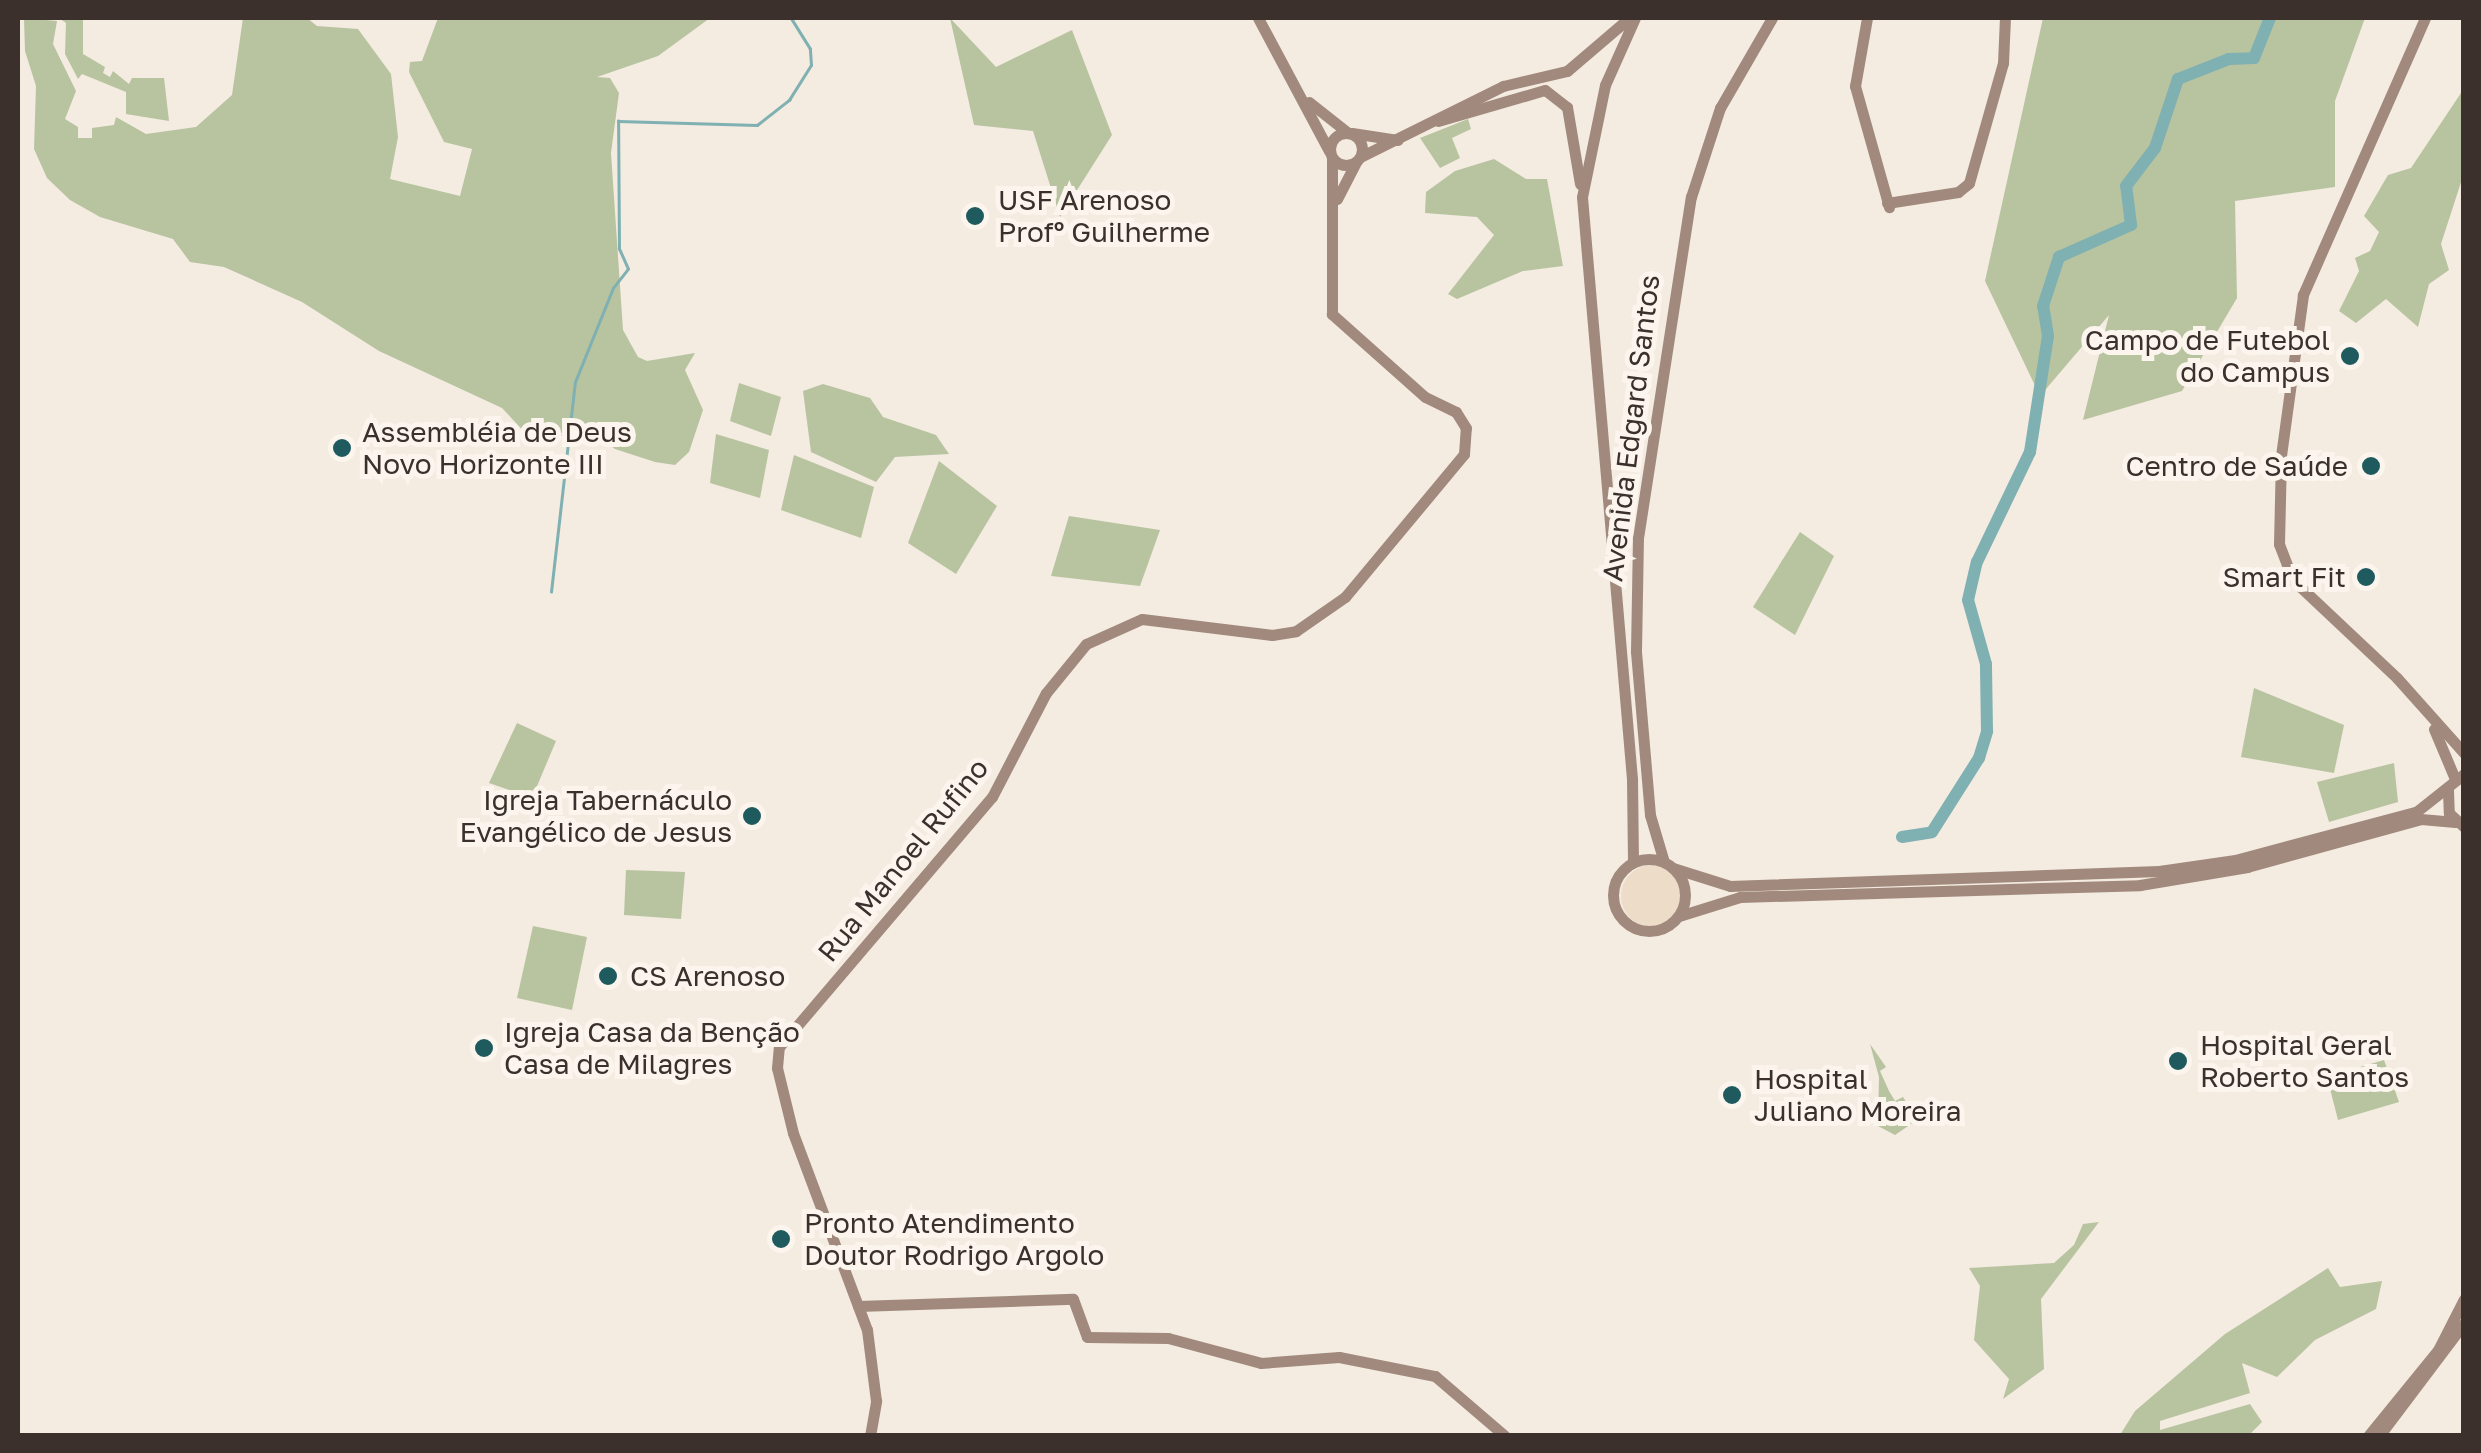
<!DOCTYPE html>
<meta charset="utf-8">
<style>
body{margin:0}
#map{position:relative;width:2481px;height:1453px;overflow:hidden;background:#f4ebe1;font-family:"Golos Text",sans-serif}
div>[style]{position:absolute}
[style*='--x']{left:calc(var(--x)*1px);top:calc(var(--y)*1px);width:calc(var(--w)*1px);rotate:calc(var(--a)*1deg)}
.green>*{inset:0;background:#b8c4a0}
.plaza>*{inset:0;background:#ecdcc8}
.round{border-radius:50%}
.stream>*{height:2.5px;margin:-1.25px;padding:0 1.25px;transform-origin:1.25px;border-radius:1.25px;background:#7fb0b2}
.river>*{height:12px;margin:-6px;padding:0 6px;transform-origin:6px;border-radius:6px;background:#7fb0b2}
.secondary>*{height:11px;margin:-5.5px;padding:0 5.5px;transform-origin:5.5px;border-radius:5.5px;background:#a18a7d}
.secondary>.ring{margin:-5.5px;padding:0;box-sizing:content-box;background:none;border:11px solid #a18a7d;border-radius:50%}
.dots>*{width:28px;height:28px;translate:-50% -50%;box-sizing:border-box;border:5px solid #fbf5ee;border-radius:50%}
span{translate:-50% -50%;white-space:nowrap;text-align:center;line-height:1.15;-webkit-text-stroke:10px #fbf5ee;paint-order:stroke}
.poi-label{font-size:28px;color:#3b302b}
.left{translate:0 -50%;text-align:left}
.right{translate:-100% -50%;text-align:right}
.street-label{font-size:28px;color:#3b302b}
.frame{position:absolute;inset:0;border:20px solid #3b302b;pointer-events:none}
</style>
<div id="map">
<div class="green">
<div style="clip-path:polygon(24px 18px,57px 21px,53px 44px,76px 91px,65px 119px,78px 127px,78px 138px,92px 138px,92px 128px,114px 125px,116px 117px,146px 134px,196px 127px,232px 95px,243px 18px,307px 18px,317px 26px,358px 29px,391px 74px,398px 137px,390px 179px,460px 196px,472px 149px,444px 142px,409px 72px,410px 62px,422px 61px,438px 18px,710px 18px,658px 56px,597px 77px,610px 78px,619px 93px,611px 153px,623px 330px,638px 357px,647px 361px,695px 353px,685px 370px,703px 410px,689px 452px,675px 465px,655px 462px,615px 449px,589px 430px,533px 441px,502px 408px,379px 351px,302px 302px,224px 267px,190px 262px,173px 239px,100px 217px,70px 200px,47px 178px,34px 149px,36px 86px,25px 51px)"></div>
<div style="clip-path:polygon(59px 18px,83px 18px,83px 54px,105px 67px,103px 73px,110px 77px,113px 71px,129px 84px,132px 78px,164px 78px,169px 121px,126px 114px,126px 92px,82px 74px,78px 79px,65px 54px,66px 23px)"></div>
<div style="clip-path:polygon(950px 18px,996px 67px,1072px 30px,1112px 135px,1060px 217px,1033px 131px,974px 125px)"></div>
<div style="clip-path:polygon(2043px 18px,2365px 18px,2335px 101px,2335px 187px,2235px 201px,2237px 298px,2182px 391px,2083px 420px,2109px 315px,2040px 396px,1985px 281px)"></div>
<div style="clip-path:polygon(2463px 90px,2463px 176px,2441px 244px,2449px 270px,2429px 284px,2418px 327px,2386px 299px,2356px 323px,2339px 311px,2359px 271px,2355px 258px,2370px 251px,2379px 232px,2364px 216px,2388px 175px,2411px 168px)"></div>
<div style="clip-path:polygon(1468px 119px,1471px 129px,1452px 138px,1460px 158px,1440px 168px,1420px 138px)"></div>
<div style="clip-path:polygon(1494px 159px,1526px 179px,1547px 179px,1563px 266px,1523px 271px,1457px 299px,1448px 294px,1494px 235px,1477px 217px,1425px 213px,1426px 192px,1455px 171px)"></div>
<div style="clip-path:polygon(739px 383px,781px 397px,771px 436px,730px 421px)"></div>
<div style="clip-path:polygon(823px 384px,870px 398px,883px 417px,936px 435px,949px 454px,895px 457px,876px 482px,811px 452px,803px 391px)"></div>
<div style="clip-path:polygon(716px 434px,769px 450px,760px 498px,710px 483px)"></div>
<div style="clip-path:polygon(794px 455px,874px 487px,861px 538px,781px 510px)"></div>
<div style="clip-path:polygon(939px 461px,997px 506px,956px 574px,908px 543px)"></div>
<div style="clip-path:polygon(1069px 516px,1160px 530px,1140px 586px,1051px 576px)"></div>
<div style="clip-path:polygon(1800px 532px,1834px 556px,1795px 635px,1753px 607px)"></div>
<div style="clip-path:polygon(2254px 688px,2344px 725px,2334px 773px,2241px 757px)"></div>
<div style="clip-path:polygon(517px 723px,556px 741px,532px 798px,489px 783px)"></div>
<div style="clip-path:polygon(2394px 763px,2398px 802px,2329px 822px,2317px 782px)"></div>
<div style="clip-path:polygon(626px 870px,685px 872px,681px 919px,624px 915px)"></div>
<div style="clip-path:polygon(533px 926px,587px 937px,572px 1010px,517px 998px)"></div>
<div style="clip-path:polygon(1870px 1044px,1886px 1067px,1880px 1071px,1889px 1091px,1895px 1101px,1903px 1097px,1917px 1120px,1895px 1135px,1878px 1126px,1879px 1077px)"></div>
<div style="clip-path:polygon(2384px 1060px,2399px 1102px,2338px 1120px,2327px 1077px)"></div>
<div style="clip-path:polygon(2099px 1222px,2041px 1299px,2044px 1369px,2003px 1399px,2009px 1379px,1974px 1340px,1980px 1286px,1969px 1268px,2054px 1263px,2074px 1245px,2083px 1224px)"></div>
<div style="clip-path:polygon(2328px 1268px,2340px 1287px,2382px 1281px,2376px 1309px,2315px 1340px,2277px 1377px,2242px 1363px,2250px 1393px,2160px 1421px,2160px 1430px,2250px 1404px,2262px 1422px,2249px 1435px,2120px 1435px,2135px 1411px,2225px 1334px)"></div>
</div>
<div class="plaza">
<div class="round" style="left:1621px;top:865px;width:62px;height:62px"></div>
</div>
<div class="stream">
<div style="--x:551;--y:592;--w:211;--a:-83.5"></div>
<div style="--x:575;--y:382;--w:101;--a:-68"></div>
<div style="--x:613;--y:288;--w:24;--a:-52"></div>
<div style="--x:628;--y:269;--w:22;--a:-114"></div>
<div style="--x:619;--y:249;--w:128;--a:-90.4"></div>
<div style="--x:618;--y:121;--w:139;--a:1.6"></div>
<div style="--x:757;--y:125;--w:41;--a:-38"></div>
<div style="--x:789;--y:100;--w:41;--a:-57.8"></div>
<div style="--x:811;--y:65;--w:16;--a:-94"></div>
<div style="--x:810;--y:49;--w:36;--a:-122"></div>
</div>
<div class="river">
<div style="--x:1902;--y:837;--w:30;--a:-9"></div>
<div style="--x:1932;--y:832;--w:88;--a:-57.6"></div>
<div style="--x:1979;--y:758;--w:28;--a:-73"></div>
<div style="--x:1987;--y:731;--w:67;--a:-90.9"></div>
<div style="--x:1986;--y:664;--w:66;--a:-105.7"></div>
<div style="--x:1968;--y:600;--w:39;--a:-77"></div>
<div style="--x:1977;--y:562;--w:122;--a:-64.3"></div>
<div style="--x:2030;--y:452;--w:117;--a:-81.2"></div>
<div style="--x:2048;--y:336;--w:30;--a:-99"></div>
<div style="--x:2043;--y:306;--w:52;--a:-71.9"></div>
<div style="--x:2059;--y:257;--w:79;--a:-24"></div>
<div style="--x:2131;--y:225;--w:39;--a:-97"></div>
<div style="--x:2126;--y:186;--w:48;--a:-52.7"></div>
<div style="--x:2155;--y:148;--w:73;--a:-71.6"></div>
<div style="--x:2178;--y:79;--w:55;--a:-21.4"></div>
<div style="--x:2229;--y:59;--w:25;--a:-2"></div>
<div style="--x:2254;--y:58;--w:43;--a:-68.2"></div>
</div>
<div class="secondary">
<div style="--x:1258;--y:18;--w:151;--a:61.9"></div>
<div style="--x:1867;--y:18;--w:69;--a:100"></div>
<div style="--x:1855;--y:86;--w:126;--a:74.3"></div>
<div style="--x:2425;--y:18;--w:303;--a:113.8"></div>
<div style="--x:2303;--y:295;--w:162;--a:97.8"></div>
<div style="--x:2281;--y:456;--w:88;--a:91.3"></div>
<div style="--x:2279;--y:544;--w:39;--a:69"></div>
<div style="--x:2293;--y:580;--w:143;--a:43.3"></div>
<div style="--x:2397;--y:678;--w:101;--a:48.2"></div>
<div style="--x:1309;--y:102;--w:48;--a:38.3"></div>
<div style="--x:1438;--y:121;--w:111;--a:-16.2"></div>
<div style="--x:1545;--y:90;--w:28;--a:38"></div>
<div style="--x:1567;--y:107;--w:78;--a:80.4"></div>
<div class="ring" style="left:1330px;top:133px;width:21px;height:21px"></div>
<div style="--x:1352;--y:133;--w:46;--a:8.8"></div>
<div style="--x:1360;--y:157;--w:160;--a:-26.4"></div>
<div style="--x:1503;--y:86;--w:66;--a:-13.2"></div>
<div style="--x:1567;--y:71;--w:82;--a:-40.5"></div>
<div style="--x:1337;--y:199;--w:42;--a:-62.8"></div>
<div style="--x:1887;--y:203;--w:72;--a:-8.8"></div>
<div style="--x:1958;--y:192;--w:14;--a:-39"></div>
<div style="--x:1969;--y:183;--w:125;--a:-74.2"></div>
<div style="--x:2003;--y:63;--w:45;--a:-87.5"></div>
<div style="--x:2434;--y:729;--w:54;--a:67.2"></div>
<div style="--x:2448;--y:790;--w:23;--a:88"></div>
<div style="--x:2449;--y:813;--w:21;--a:43"></div>
<div class="ring" style="left:1613px;top:859px;width:61px;height:61px"></div>
<div style="--x:1633;--y:861;--w:82;--a:-90.7"></div>
<div style="--x:1632;--y:779;--w:584;--a:-94.91"></div>
<div style="--x:1582;--y:197;--w:114;--a:-78.4"></div>
<div style="--x:1605;--y:85;--w:73;--a:-65.9"></div>
<div style="--x:1664;--y:862;--w:49;--a:-106.6"></div>
<div style="--x:1650;--y:815;--w:165;--a:-94.9"></div>
<div style="--x:1636;--y:651;--w:113;--a:-89"></div>
<div style="--x:1638;--y:538;--w:345;--a:-81.2"></div>
<div style="--x:1691;--y:197;--w:94;--a:-72"></div>
<div style="--x:1720;--y:108;--w:104;--a:-60"></div>
<div style="--x:1673;--y:868;--w:60;--a:17.5"></div>
<div style="--x:1730;--y:886;--w:429;--a:-2"></div>
<div style="--x:2159;--y:871;--w:77;--a:-8.2"></div>
<div style="--x:2235;--y:860;--w:187;--a:-14.9"></div>
<div style="--x:2416;--y:812;--w:61;--a:-38.4"></div>
<div style="--x:1679;--y:916;--w:64;--a:-17.3"></div>
<div style="--x:1740;--y:897;--w:400;--a:-1.7"></div>
<div style="--x:2140;--y:885;--w:109;--a:-9.5"></div>
<div style="--x:2247;--y:867;--w:180;--a:-15.4"></div>
<div style="--x:2421;--y:819;--w:34;--a:5"></div>
<div style="--x:858;--y:1306;--w:215;--a:-1.9"></div>
<div style="--x:1073;--y:1299;--w:40;--a:69.8"></div>
<div style="--x:1087;--y:1337;--w:81;--a:0.7"></div>
<div style="--x:1168;--y:1338;--w:96;--a:15"></div>
<div style="--x:1261;--y:1363;--w:78;--a:-4.4"></div>
<div style="--x:1339;--y:1357;--w:98;--a:11.2"></div>
<div style="--x:1435;--y:1376;--w:92;--a:40.6"></div>
<div style="--x:870;--y:1436;--w:36;--a:-80"></div>
<div style="--x:876;--y:1401;--w:72;--a:-97.2"></div>
<div style="--x:867;--y:1330;--w:210;--a:-110.6"></div>
<div style="--x:793;--y:1133;--w:67;--a:-103.8"></div>
<div style="--x:777;--y:1068;--w:21;--a:-85"></div>
<div style="--x:779;--y:1047;--w:328;--a:-49.6"></div>
<div style="--x:992;--y:797;--w:117;--a:-62.6"></div>
<div style="--x:1046;--y:693;--w:63;--a:-50.8"></div>
<div style="--x:1086;--y:644;--w:61;--a:-24.1"></div>
<div style="--x:1142;--y:619;--w:131;--a:7"></div>
<div style="--x:1272;--y:635;--w:24;--a:-9"></div>
<div style="--x:1296;--y:631;--w:60;--a:-34.8"></div>
<div style="--x:1345;--y:597;--w:186;--a:-50.2"></div>
<div style="--x:1464;--y:454;--w:26;--a:-86"></div>
<div style="--x:1466;--y:428;--w:19;--a:-122"></div>
<div style="--x:1456;--y:412;--w:34;--a:-154"></div>
<div style="--x:1425;--y:397;--w:125;--a:-138.3"></div>
<div style="--x:1332;--y:314;--w:156;--a:-90"></div>
<div style="--x:2368;--y:1436;--w:111;--a:-50.9"></div>
<div style="--x:2438;--y:1350;--w:57;--a:-63"></div>
<div style="--x:2379;--y:1436;--w:141;--a:-53"></div>
</div>
<div class="dots">
<div style="left:975px;top:216px;background:#1f5a5e"></div>
<div style="left:2350px;top:356px;background:#1f5a5e"></div>
<div style="left:342px;top:448px;background:#1f5a5e"></div>
<div style="left:2371px;top:466px;background:#1f5a5e"></div>
<div style="left:2366px;top:577px;background:#1f5a5e"></div>
<div style="left:752px;top:816px;background:#1f5a5e"></div>
<div style="left:608px;top:976px;background:#1f5a5e"></div>
<div style="left:484px;top:1048px;background:#1f5a5e"></div>
<div style="left:2178px;top:1061px;background:#1f5a5e"></div>
<div style="left:1732px;top:1095px;background:#1f5a5e"></div>
<div style="left:781px;top:1239px;background:#1f5a5e"></div>
</div>
<div class="poi-label">
<span class="left" style="left:998px;top:216px">USF Arenoso<br>Profº Guilherme</span>
<span class="right" style="left:2330px;top:356px">Campo de Futebol<br>do Campus</span>
<span class="left" style="left:362px;top:448px">Assembléia de Deus<br>Novo Horizonte III</span>
<span class="right" style="left:2348px;top:466px">Centro de Saúde</span>
<span class="right" style="left:2346px;top:577px">Smart Fit</span>
<span class="right" style="left:732px;top:816px">Igreja Tabernáculo<br>Evangélico de Jesus</span>
<span class="left" style="left:630px;top:976px">CS Arenoso</span>
<span class="left" style="left:504px;top:1048px">Igreja Casa da Benção<br>Casa de Milagres</span>
<span class="left" style="left:2200px;top:1061px">Hospital Geral<br>Roberto Santos</span>
<span class="left" style="left:1754px;top:1095px">Hospital<br>Juliano Moreira</span>
<span class="left" style="left:804px;top:1239px">Pronto Atendimento<br>Doutor Rodrigo Argolo</span>
</div>
<div class="street-label">
<span style="left:1631px;top:428px;rotate:-83deg">Avenida Edgard Santos</span>
<span style="left:903px;top:860px;rotate:-51deg">Rua Manoel Rufino</span>
</div>
<div class="frame"></div>
</div>
